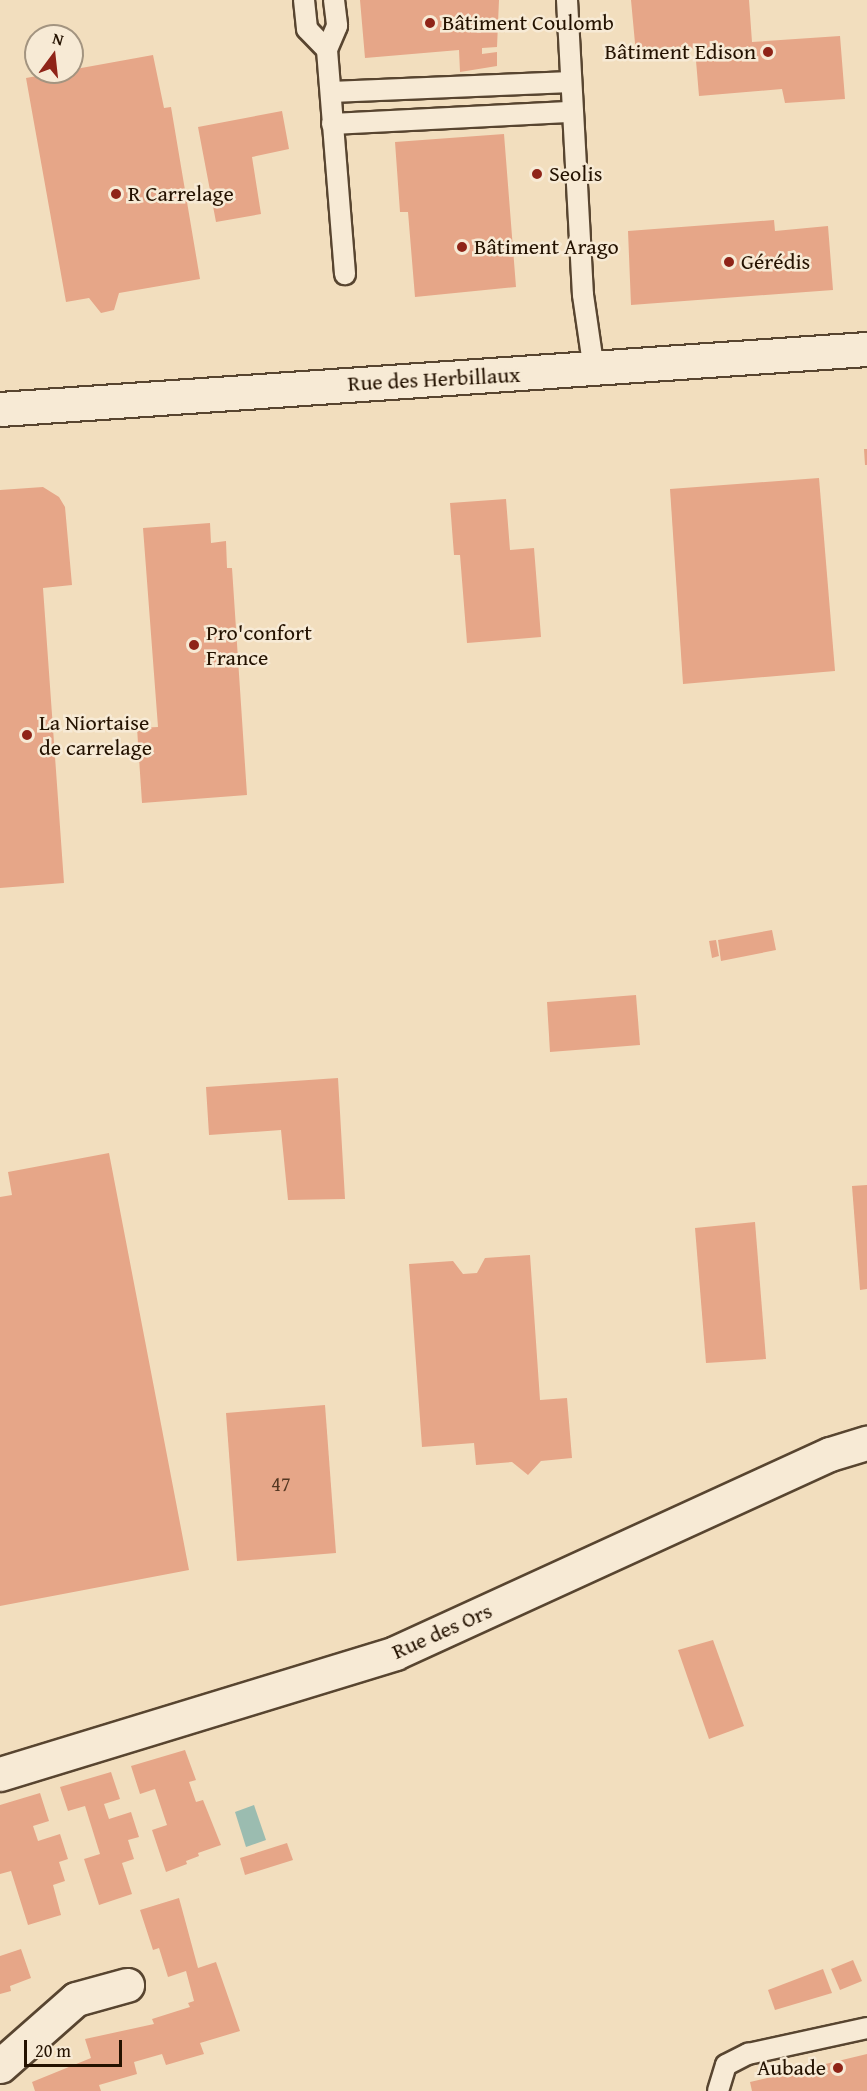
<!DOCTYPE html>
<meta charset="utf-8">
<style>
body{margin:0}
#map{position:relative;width:867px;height:2091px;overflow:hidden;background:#f2debe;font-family:"Gentium Book Plus",serif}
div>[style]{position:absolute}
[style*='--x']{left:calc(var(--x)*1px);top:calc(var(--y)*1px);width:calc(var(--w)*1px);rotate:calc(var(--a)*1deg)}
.water>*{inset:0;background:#9bbcb0}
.building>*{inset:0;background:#e6a688}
.roads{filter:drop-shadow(2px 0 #584530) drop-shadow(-2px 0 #584530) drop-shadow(0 2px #584530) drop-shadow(0 -2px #584530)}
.lane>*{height:20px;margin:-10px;padding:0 10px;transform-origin:10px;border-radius:10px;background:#f7ead5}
.street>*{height:33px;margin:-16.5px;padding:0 16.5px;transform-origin:16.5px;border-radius:16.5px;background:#f7ead5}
.dots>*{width:16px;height:16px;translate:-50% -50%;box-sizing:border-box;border:3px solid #f7ead5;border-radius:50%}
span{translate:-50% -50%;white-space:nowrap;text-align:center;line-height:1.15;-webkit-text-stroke:5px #f7ead5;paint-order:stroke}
.number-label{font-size:20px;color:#543722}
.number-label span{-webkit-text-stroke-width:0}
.poi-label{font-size:22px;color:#241200}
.left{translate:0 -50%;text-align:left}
.right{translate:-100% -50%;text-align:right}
.street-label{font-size:22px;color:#241200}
.north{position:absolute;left:24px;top:24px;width:60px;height:60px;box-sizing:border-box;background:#f7ead5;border:2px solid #a39480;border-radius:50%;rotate:15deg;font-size:16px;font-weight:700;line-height:24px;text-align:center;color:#241200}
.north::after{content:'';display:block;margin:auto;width:21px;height:27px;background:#8f2418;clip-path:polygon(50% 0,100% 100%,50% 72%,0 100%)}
.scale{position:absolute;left:24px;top:2040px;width:98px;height:27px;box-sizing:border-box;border:3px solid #241200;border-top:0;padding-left:8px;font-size:18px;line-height:21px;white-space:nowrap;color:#241200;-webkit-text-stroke:4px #f7ead5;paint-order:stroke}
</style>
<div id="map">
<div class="water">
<div style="clip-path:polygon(254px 1805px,266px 1840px,246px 1847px,235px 1812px)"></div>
</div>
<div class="building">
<div style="clip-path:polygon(360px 0,499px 0,497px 47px,482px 48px,482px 54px,497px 52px,497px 66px,460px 72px,459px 50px,365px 58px)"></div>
<div style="clip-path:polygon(631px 0,749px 0,752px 42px,840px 36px,845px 99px,785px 103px,782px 89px,699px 96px,695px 49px,636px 54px)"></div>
<div style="clip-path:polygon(153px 55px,164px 108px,171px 107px,200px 279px,119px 293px,114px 310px,101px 313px,89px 298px,66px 302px,26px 78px)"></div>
<div style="clip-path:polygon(282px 111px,289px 149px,252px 157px,261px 214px,216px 222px,198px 127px)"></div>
<div style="clip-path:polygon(504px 134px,516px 287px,415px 297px,408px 212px,400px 212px,395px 142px)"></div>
<div style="clip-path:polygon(774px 220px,775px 231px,828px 226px,833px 290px,631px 305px,628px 231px)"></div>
<div style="clip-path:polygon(864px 449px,867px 449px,867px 465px,865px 465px)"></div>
<div style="clip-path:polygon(819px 478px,835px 671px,683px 684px,670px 489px)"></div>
<div style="clip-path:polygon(43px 487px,59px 497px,65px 507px,72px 585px,43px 588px,64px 883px,0 888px,0 490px)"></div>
<div style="clip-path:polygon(506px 499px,510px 550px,534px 548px,541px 637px,467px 643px,460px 555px,454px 555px,450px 503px)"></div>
<div style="clip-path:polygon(210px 523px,211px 543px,226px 541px,227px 568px,232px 568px,247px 795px,142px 803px,137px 728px,158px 727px,143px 528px)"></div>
<div style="clip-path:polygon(772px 930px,776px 950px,721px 961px,718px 940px)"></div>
<div style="clip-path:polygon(716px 940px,719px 956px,712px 958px,709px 941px)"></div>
<div style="clip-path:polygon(636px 995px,640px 1045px,550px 1052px,547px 1002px)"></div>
<div style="clip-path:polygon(338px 1078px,345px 1199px,288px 1200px,281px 1130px,209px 1135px,206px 1087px)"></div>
<div style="clip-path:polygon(109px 1153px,189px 1570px,0 1606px,0 1197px,12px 1195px,8px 1172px)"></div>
<div style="clip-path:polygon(867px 1185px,867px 1289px,860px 1290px,852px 1186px)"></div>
<div style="clip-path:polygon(755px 1222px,766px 1359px,706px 1363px,695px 1228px)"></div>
<div style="clip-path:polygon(530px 1255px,540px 1400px,567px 1398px,572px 1458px,541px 1461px,528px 1475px,512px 1462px,476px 1465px,474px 1443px,422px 1447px,409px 1264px,453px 1261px,463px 1274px,477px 1273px,485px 1258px)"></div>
<div style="clip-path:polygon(325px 1405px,336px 1553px,237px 1561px,226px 1413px)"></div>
<div style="clip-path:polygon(713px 1640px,744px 1726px,709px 1739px,678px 1650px)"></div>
<div style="clip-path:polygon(185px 1750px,196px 1780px,189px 1782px,196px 1802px,203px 1800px,221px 1845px,198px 1853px,199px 1856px,186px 1861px,187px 1864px,166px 1872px,152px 1830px,167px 1825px,155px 1789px,140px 1794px,131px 1766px)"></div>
<div style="clip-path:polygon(111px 1772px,120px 1799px,104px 1804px,109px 1819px,131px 1812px,139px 1837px,128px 1840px,134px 1859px,122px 1863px,132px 1894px,99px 1905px,84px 1859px,100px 1854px,85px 1806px,68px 1811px,60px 1787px)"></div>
<div style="clip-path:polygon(40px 1793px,49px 1821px,33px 1826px,38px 1841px,60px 1834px,68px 1859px,59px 1862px,65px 1881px,53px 1885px,61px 1915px,28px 1925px,11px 1871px,0 1874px,0 1805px)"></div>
<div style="clip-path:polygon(287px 1843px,293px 1860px,245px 1875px,240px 1858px)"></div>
<div style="clip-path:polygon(179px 1898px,198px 1968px,216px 1962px,240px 2031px,200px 2043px,204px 2054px,166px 2065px,162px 2054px,134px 2062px,137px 2074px,99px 2085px,101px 2091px,35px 2091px,32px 2082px,91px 2058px,85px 2039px,154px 2024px,152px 2019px,190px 2007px,188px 2003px,194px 2001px,186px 1971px,168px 1977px,159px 1948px,153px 1950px,140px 1910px)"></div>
<div style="clip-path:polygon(21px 1949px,31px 1978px,10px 1986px,11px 1991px,0 1994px,0 1956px)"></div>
<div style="clip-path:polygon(853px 1960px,862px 1981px,840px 1990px,831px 1969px)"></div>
<div style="clip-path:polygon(823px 1969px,832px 1993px,775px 2010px,768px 1990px)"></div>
<div style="clip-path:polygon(867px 2054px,867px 2091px,752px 2091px,750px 2082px)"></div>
</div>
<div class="roads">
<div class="lane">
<div style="--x:304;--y:0;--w:29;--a:84"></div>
<div style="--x:307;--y:29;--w:29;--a:46"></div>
<div style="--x:334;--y:0;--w:26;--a:83"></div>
<div style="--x:337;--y:26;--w:26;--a:113"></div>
<div style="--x:327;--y:50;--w:225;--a:85.4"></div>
<div style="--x:567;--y:0;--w:295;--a:86.9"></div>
<div style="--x:583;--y:295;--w:76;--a:81.7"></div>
<div style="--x:331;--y:92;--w:240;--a:-2.4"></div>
<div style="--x:332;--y:124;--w:241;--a:-2.9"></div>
<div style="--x:718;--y:2091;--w:27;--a:-73"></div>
<div style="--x:726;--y:2065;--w:25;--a:-27"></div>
<div style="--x:748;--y:2054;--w:122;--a:-12.3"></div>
</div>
<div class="street">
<div style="--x:0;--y:409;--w:869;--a:-3.96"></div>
<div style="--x:0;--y:1774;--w:413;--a:-17"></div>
<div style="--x:395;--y:1653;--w:478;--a:-24.6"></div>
<div style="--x:830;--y:1454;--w:39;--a:-17"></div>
<div style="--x:0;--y:2066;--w:101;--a:-41.4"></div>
<div style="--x:76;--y:1999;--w:53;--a:-15.4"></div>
</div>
</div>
<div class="dots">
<div style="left:430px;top:23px;background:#8f2418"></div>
<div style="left:768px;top:52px;background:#8f2418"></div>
<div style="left:537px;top:174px;background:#8f2418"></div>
<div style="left:116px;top:194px;background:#8f2418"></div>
<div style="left:462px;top:247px;background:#8f2418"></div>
<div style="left:729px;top:262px;background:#8f2418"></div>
<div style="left:194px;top:645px;background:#8f2418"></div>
<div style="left:27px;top:735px;background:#8f2418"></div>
<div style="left:838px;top:2068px;background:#8f2418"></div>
</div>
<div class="number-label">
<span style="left:281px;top:1483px">47</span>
</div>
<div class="poi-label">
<span class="left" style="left:442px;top:23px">Bâtiment Coulomb</span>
<span class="right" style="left:756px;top:52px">Bâtiment Edison</span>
<span class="left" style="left:549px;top:174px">Seolis</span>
<span class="left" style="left:128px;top:194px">R Carrelage</span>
<span class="left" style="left:474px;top:247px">Bâtiment Arago</span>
<span class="left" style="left:741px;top:262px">Gérédis</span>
<span class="left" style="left:206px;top:645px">Pro'confort<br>France</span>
<span class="left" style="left:39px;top:735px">La Niortaise<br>de carrelage</span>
<span class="right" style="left:826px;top:2068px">Aubade</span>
</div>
<div class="street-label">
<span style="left:434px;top:379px;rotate:-3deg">Rue des Herbillaux</span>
<span style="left:442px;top:1631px;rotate:-24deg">Rue des Ors</span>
</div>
<div class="north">N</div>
<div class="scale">20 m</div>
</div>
